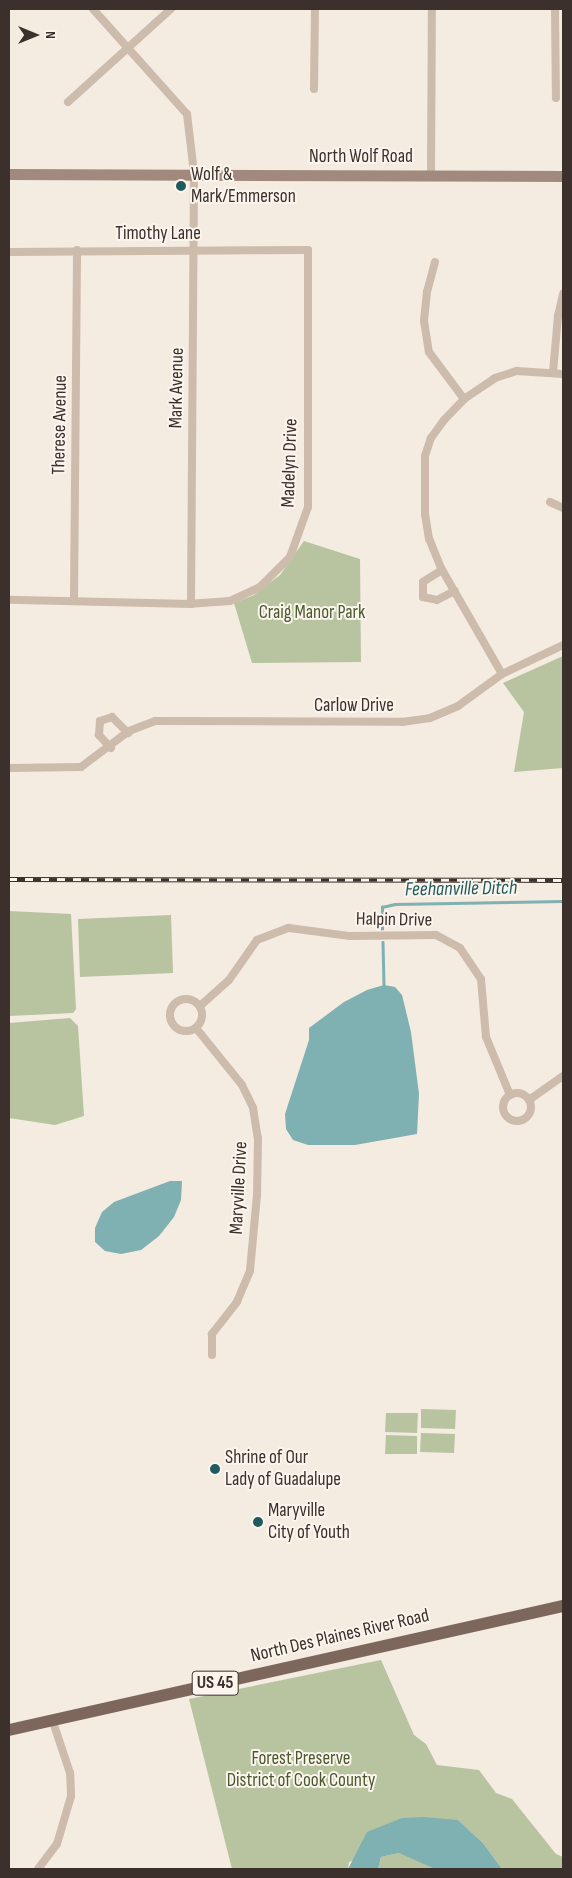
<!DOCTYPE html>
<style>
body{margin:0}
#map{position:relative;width:572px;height:1878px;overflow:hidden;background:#f4ebe1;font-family:"Sofia Sans Condensed",sans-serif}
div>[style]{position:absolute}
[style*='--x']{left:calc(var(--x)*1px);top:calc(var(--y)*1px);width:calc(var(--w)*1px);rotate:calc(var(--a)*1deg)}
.green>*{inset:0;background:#b8c4a0}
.water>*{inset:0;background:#7fb0b2}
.stream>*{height:2.5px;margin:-1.25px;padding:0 1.25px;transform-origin:1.25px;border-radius:1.25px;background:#7fb0b2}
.minor>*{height:8px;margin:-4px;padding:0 4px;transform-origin:4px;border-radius:4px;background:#cdbbac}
.minor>.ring{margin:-4px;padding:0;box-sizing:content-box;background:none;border:8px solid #cdbbac;border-radius:50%}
.secondary>*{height:11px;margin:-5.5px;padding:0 5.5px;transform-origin:5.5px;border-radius:5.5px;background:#a18a7d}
.primary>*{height:12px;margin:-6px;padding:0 6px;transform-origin:6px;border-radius:6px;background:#7d675c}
.rail>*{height:4.5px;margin-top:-2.25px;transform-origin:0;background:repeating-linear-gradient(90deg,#fbf5ee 0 8px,#3b302b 0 16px);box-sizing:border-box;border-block:1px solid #3b302b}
.dots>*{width:14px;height:14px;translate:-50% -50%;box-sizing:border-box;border:2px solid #fbf5ee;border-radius:50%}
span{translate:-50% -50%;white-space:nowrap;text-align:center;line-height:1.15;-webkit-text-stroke:4px #fbf5ee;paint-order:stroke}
.shield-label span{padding:1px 4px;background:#fbf5ee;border:1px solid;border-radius:4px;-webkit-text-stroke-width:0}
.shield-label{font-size:18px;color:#3b302b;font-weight:700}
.street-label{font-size:19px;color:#3b302b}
.poi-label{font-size:19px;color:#3b302b}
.left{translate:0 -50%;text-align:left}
.park-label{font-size:19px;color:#4a5a2e}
.water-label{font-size:20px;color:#1f5a5e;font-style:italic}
.frame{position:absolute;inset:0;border:10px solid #3b302b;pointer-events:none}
.north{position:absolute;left:10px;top:10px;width:50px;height:50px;-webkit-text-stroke:4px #fbf5ee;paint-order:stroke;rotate:90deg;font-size:14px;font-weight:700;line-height:20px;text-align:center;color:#3b302b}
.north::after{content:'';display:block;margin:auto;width:18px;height:22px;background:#3b302b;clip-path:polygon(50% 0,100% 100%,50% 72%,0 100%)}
</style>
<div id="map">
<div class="green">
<div style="clip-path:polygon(304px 541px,360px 559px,361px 662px,252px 663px,234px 603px,254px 595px,280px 575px)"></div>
<div style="clip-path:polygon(563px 656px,563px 768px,514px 772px,524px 712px,503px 683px)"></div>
<div style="clip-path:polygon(9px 911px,71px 914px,76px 1009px,73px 1013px,9px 1016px)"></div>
<div style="clip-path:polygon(171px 915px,173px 973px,80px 977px,78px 919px)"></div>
<div style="clip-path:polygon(70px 1018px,78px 1026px,84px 1116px,55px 1125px,9px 1118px,9px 1023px)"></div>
<div style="clip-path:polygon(421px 1409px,456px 1410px,455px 1429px,421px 1428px)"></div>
<div style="clip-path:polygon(386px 1413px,418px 1413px,417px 1433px,385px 1432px)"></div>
<div style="clip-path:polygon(421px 1433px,455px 1434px,454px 1453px,420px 1452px)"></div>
<div style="clip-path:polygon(386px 1435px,417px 1436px,417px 1454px,385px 1454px)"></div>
<div style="clip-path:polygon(381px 1660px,414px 1735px,426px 1744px,437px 1765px,479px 1770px,496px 1793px,512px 1799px,556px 1854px,563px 1857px,563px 1869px,502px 1869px,483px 1843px,458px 1820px,349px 1862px,348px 1869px,232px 1869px,189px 1699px)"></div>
<div style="clip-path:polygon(399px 1853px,418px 1859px,435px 1869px,378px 1869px,381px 1857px)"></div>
</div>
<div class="water">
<div style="clip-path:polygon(384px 985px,395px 987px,402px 995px,411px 1032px,419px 1094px,417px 1134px,355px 1145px,308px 1145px,293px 1140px,286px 1129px,285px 1114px,309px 1040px,309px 1028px,344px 1002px,367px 990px)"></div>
<div style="clip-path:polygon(170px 1181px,182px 1181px,181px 1200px,174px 1217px,159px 1236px,141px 1250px,121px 1254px,105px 1251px,95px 1242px,95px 1228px,102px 1212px,114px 1202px)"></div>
<div style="clip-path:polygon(423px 1817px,458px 1820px,483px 1843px,502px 1869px,435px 1869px,399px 1853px,381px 1857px,378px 1869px,348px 1869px,367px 1832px,402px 1818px)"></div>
</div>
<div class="stream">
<div style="--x:382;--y:929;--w:22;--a:-90"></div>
<div style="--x:382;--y:907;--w:13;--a:-13"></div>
<div style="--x:395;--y:904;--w:168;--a:-1"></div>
<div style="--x:383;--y:942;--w:43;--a:88.7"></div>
</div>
<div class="minor">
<div style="--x:93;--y:9;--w:141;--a:48.2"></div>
<div style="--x:187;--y:114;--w:59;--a:83.2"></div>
<div style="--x:194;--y:173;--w:431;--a:90.4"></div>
<div style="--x:555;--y:9;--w:89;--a:89.4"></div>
<div style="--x:314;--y:89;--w:80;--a:-89.3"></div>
<div style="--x:68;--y:102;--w:139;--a:-42.1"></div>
<div style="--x:431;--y:175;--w:166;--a:-89.7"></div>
<div style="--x:9;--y:252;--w:299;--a:-0.4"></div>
<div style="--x:308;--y:250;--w:257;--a:90"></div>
<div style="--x:308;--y:507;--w:53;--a:109.8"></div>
<div style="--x:290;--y:557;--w:42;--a:135"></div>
<div style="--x:260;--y:587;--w:33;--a:155"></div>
<div style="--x:230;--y:601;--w:39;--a:176"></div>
<div style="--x:191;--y:604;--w:182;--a:-178.7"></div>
<div style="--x:435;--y:262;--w:31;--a:105"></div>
<div style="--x:427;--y:292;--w:29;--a:96"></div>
<div style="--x:424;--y:321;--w:31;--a:81"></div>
<div style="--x:429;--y:352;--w:59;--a:53.3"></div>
<div style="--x:553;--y:372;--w:56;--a:-84.9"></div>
<div style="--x:558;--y:316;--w:23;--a:-77"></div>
<div style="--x:550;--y:502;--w:14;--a:25"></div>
<div style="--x:442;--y:570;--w:22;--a:148"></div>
<div style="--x:423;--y:582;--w:15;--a:90"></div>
<div style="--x:423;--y:597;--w:14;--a:12"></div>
<div style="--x:437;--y:600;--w:20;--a:-27"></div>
<div style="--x:74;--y:600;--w:350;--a:-89.5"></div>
<div style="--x:502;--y:674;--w:122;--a:-119.9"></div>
<div style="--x:441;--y:568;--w:31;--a:-112"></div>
<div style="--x:429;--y:539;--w:25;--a:-99"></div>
<div style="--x:425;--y:514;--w:58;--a:-90"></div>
<div style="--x:425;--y:456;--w:19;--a:-72"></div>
<div style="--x:431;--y:438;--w:22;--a:-54"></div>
<div style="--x:444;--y:420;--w:29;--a:-46"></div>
<div style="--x:464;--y:399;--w:37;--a:-34"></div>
<div style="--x:495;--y:378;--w:23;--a:-18"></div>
<div style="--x:517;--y:371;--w:46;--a:3.7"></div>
<div style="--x:111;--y:748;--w:18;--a:-133"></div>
<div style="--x:99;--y:735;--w:14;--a:-86"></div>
<div style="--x:100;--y:721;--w:13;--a:-18"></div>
<div style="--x:112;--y:717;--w:23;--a:45"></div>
<div style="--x:9;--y:768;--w:72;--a:-0.8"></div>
<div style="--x:81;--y:767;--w:60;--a:-36.9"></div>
<div style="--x:129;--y:731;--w:28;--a:-21"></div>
<div style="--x:155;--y:721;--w:247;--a:0.2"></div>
<div style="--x:402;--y:722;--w:28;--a:-8"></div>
<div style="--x:430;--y:718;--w:30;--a:-23"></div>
<div style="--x:458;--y:706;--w:54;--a:-36"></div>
<div style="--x:502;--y:674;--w:68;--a:-25.4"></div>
<div class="ring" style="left:170px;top:999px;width:24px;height:24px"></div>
<div style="--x:200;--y:1006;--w:39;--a:-42"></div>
<div style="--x:229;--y:980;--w:49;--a:-55"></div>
<div style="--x:257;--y:940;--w:34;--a:-21"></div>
<div style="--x:289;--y:928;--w:62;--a:7.5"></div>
<div style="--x:350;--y:936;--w:86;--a:-0.7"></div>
<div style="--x:436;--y:935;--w:27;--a:28"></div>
<div style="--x:460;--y:948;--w:37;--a:56"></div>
<div style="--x:481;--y:979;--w:58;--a:85.1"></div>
<div style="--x:486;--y:1037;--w:63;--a:67.5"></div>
<div style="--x:196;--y:1028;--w:73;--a:51.1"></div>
<div style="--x:242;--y:1085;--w:25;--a:64"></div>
<div style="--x:253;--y:1108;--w:30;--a:81"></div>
<div style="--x:258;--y:1138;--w:57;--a:91"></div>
<div style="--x:257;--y:1195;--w:76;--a:95.3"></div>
<div style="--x:250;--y:1271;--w:34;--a:113"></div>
<div style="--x:237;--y:1302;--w:41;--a:128"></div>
<div style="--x:212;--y:1334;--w:21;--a:90"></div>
<div class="ring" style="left:503px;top:1093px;width:20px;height:20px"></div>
<div style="--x:529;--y:1100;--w:42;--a:-35.2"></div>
<div style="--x:38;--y:1869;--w:31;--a:-53"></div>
<div style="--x:57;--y:1844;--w:50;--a:-73.7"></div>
<div style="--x:71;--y:1796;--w:23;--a:-92"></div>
<div style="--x:70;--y:1773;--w:57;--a:-108.4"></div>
</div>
<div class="secondary">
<div style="--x:9;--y:174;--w:554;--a:0.21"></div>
</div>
<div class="primary">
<div style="--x:9;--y:1730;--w:568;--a:-12.62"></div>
</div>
<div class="rail">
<div style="--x:9;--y:879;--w:554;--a:0.1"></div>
</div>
<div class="dots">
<div style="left:181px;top:186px;background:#1f5a5e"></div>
<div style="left:215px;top:1469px;background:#1f5a5e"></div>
<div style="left:258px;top:1522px;background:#1f5a5e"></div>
</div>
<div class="shield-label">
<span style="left:215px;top:1683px">US 45</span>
</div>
<div class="street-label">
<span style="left:361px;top:157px">North Wolf Road</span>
<span style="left:158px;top:234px">Timothy Lane</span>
<span style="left:177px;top:388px;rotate:-89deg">Mark Avenue</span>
<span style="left:60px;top:425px;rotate:-89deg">Therese Avenue</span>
<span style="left:290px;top:463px;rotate:-88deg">Madelyn Drive</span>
<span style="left:354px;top:706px">Carlow Drive</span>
<span style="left:394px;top:920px;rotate:1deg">Halpin Drive</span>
<span style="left:239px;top:1188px;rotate:-87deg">Maryville Drive</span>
<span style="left:340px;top:1636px;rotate:-13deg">North Des Plaines River Road</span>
</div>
<div class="poi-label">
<span class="left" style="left:191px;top:186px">Wolf &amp;<br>Mark/Emmerson</span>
<span class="left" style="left:225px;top:1469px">Shrine of Our<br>Lady of Guadalupe</span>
<span class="left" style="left:268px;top:1522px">Maryville<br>City of Youth</span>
</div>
<div class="park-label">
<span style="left:312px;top:613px">Craig Manor Park</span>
<span style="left:301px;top:1770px">Forest Preserve<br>District of Cook County</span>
</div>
<div class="water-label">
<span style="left:461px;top:889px;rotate:-1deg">Feehanville Ditch</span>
</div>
<div class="frame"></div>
<div class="north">N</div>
</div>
